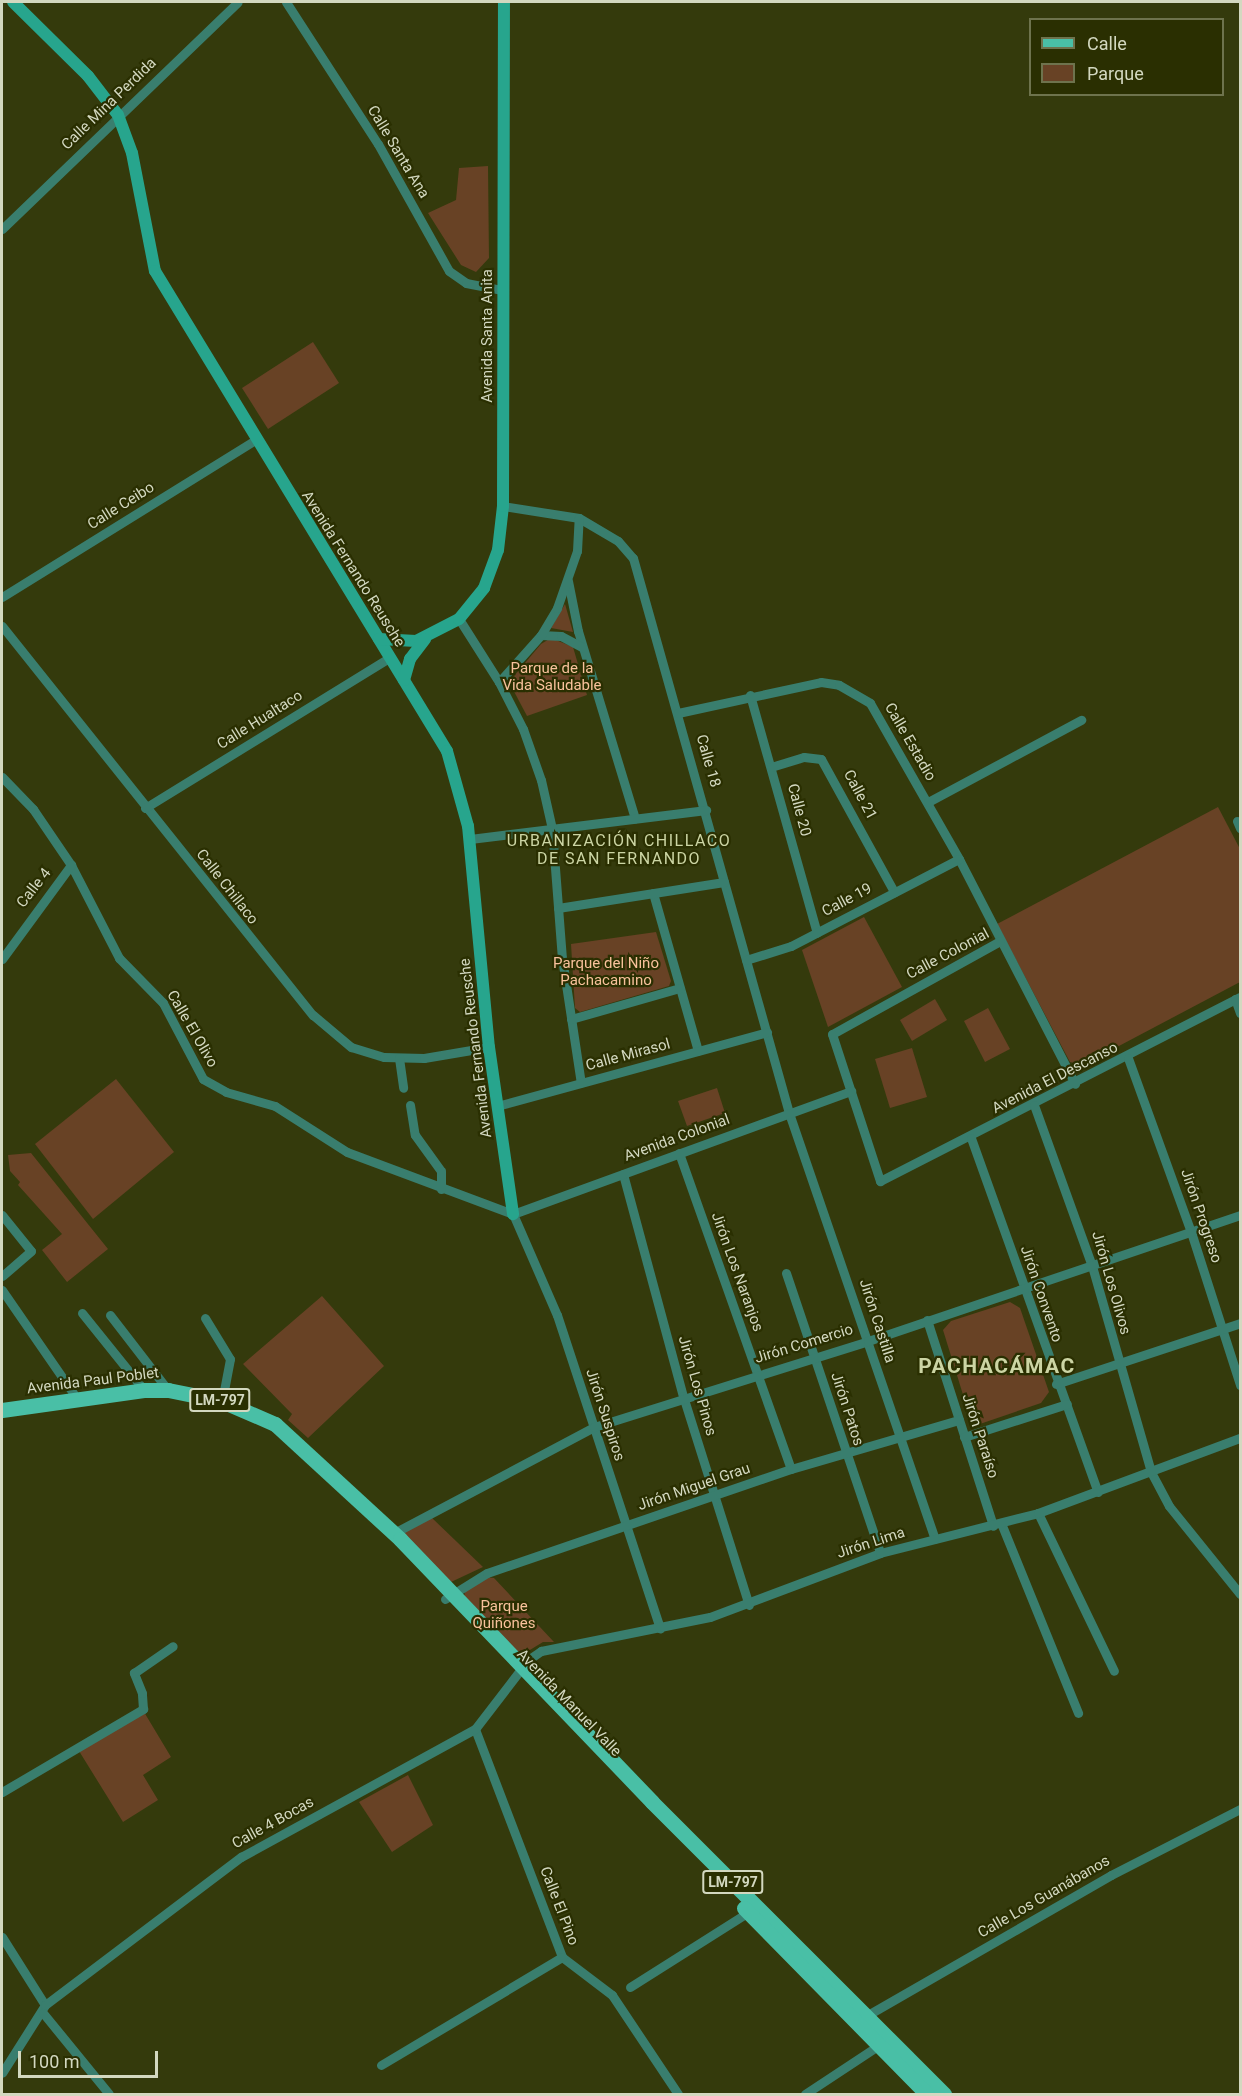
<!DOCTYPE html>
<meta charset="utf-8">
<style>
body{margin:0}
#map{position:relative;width:1242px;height:2096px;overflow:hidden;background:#343a0c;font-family:Roboto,sans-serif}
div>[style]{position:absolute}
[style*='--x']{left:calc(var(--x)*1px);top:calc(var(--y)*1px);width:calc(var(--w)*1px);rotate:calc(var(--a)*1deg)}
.green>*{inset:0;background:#684225}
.street>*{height:9px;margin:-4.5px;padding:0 4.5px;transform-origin:4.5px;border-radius:4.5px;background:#397e6e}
.secondary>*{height:12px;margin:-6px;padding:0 6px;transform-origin:6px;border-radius:6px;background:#27a58d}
.primary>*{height:15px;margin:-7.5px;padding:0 7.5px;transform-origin:7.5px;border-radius:7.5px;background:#49bfa6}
span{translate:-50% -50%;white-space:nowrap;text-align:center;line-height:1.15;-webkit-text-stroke:4.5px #2a2f01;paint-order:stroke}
.shield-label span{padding:2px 4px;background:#2a2f01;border:2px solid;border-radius:4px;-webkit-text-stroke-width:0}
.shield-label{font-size:14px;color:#d3d8c0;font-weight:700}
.street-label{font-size:15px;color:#d3d8c0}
.park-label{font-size:15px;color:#f8c19b}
.neighbourhood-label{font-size:16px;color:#ccd5a4;letter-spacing:1.5px}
.district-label{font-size:21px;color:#ccd5a4;font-weight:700;letter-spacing:1.5px}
.frame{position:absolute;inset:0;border:3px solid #d3d8c0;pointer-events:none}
.legend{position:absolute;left:1029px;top:18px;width:195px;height:78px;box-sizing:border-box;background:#2a2f01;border:2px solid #6e734d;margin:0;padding:8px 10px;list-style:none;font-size:18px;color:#d3d8c0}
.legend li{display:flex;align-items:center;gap:12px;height:30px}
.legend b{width:30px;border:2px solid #6e734d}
.scale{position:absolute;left:18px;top:2051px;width:140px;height:27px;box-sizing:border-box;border:3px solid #d3d8c0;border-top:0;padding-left:8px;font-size:18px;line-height:21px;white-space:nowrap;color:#d3d8c0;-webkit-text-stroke:4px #2a2f01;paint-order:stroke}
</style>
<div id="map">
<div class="green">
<div style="clip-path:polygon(488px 166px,489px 258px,476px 272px,461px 265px,428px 213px,456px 200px,459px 168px)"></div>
<div style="clip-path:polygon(313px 342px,339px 383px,268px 429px,242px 388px)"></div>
<div style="clip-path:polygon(565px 604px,573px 632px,551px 628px)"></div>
<div style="clip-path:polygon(551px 638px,573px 647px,587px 695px,527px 716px,509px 682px,541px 644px)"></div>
<div style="clip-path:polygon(1218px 807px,1240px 849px,1240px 982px,1083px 1065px,1070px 1062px,997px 924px)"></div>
<div style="clip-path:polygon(864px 917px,902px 987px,828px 1027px,802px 950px)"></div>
<div style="clip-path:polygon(656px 932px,671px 981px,669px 986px,580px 1012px,575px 1008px,571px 944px)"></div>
<div style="clip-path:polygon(935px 999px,947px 1020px,912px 1041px,900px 1020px)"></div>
<div style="clip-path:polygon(988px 1008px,1010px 1049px,985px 1062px,964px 1021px)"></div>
<div style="clip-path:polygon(912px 1048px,927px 1097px,890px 1108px,875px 1059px)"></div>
<div style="clip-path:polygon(116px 1079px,174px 1152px,93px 1219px,35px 1144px)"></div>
<div style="clip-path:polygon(717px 1088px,725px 1113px,687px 1126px,678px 1101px)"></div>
<div style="clip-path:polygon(31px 1153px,108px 1249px,67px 1282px,42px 1250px,62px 1234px,18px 1185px,20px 1182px,10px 1171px,8px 1155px)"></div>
<div style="clip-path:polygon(322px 1296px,384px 1366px,308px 1438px,288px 1420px,292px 1414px,243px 1364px)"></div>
<div style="clip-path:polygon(1010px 1302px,1020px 1308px,1049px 1392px,1041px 1403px,977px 1425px,969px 1414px,943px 1330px,951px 1321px)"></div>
<div style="clip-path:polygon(431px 1517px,483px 1567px,451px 1582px,402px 1533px)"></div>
<div style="clip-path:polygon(484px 1577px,494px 1578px,554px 1642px,543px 1642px,520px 1656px,464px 1597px,465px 1591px)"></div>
<div style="clip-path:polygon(144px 1712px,171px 1757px,143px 1775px,158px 1800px,123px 1822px,79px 1751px)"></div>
<div style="clip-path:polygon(408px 1775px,433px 1825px,392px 1852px,359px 1802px)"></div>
</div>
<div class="street">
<div style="--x:286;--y:2;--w:169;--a:57.1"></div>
<div style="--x:378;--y:144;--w:145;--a:60.8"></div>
<div style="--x:449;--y:271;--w:21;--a:35"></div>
<div style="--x:466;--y:283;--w:37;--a:11"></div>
<div style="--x:2;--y:229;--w:327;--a:-43.9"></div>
<div style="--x:503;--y:506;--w:77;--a:9"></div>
<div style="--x:579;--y:518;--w:45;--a:30.5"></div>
<div style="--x:618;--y:541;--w:23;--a:49"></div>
<div style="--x:633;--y:558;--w:577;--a:74.3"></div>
<div style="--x:789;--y:1113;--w:450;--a:71.1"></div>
<div style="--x:568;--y:581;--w:51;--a:78.7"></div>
<div style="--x:578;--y:631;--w:196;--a:73.1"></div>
<div style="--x:2;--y:597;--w:298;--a:-31.8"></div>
<div style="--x:459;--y:619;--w:75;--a:57.6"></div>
<div style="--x:499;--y:682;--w:53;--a:62.9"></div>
<div style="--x:523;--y:729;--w:54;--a:70.6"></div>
<div style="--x:541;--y:780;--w:50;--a:77.3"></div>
<div style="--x:552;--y:829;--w:129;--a:85.6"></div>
<div style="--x:562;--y:958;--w:126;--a:81.4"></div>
<div style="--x:2;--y:626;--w:498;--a:51.4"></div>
<div style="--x:313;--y:1015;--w:50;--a:40.1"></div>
<div style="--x:351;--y:1047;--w:34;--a:17"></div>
<div style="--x:384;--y:1057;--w:40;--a:1.4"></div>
<div style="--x:424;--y:1058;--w:66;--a:-9.6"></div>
<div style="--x:541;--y:635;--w:20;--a:3"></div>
<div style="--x:561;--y:636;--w:24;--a:28"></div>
<div style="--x:499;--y:682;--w:63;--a:-48.2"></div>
<div style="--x:541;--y:635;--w:31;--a:-59"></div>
<div style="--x:557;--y:608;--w:60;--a:-70.7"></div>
<div style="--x:577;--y:551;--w:33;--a:-87"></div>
<div style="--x:750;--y:695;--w:247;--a:74.3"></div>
<div style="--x:678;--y:713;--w:146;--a:-12.2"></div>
<div style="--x:821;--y:682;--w:18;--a:9"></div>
<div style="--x:839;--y:685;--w:36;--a:30"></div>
<div style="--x:870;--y:703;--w:180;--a:60.3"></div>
<div style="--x:959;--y:859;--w:253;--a:62.7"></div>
<div style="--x:771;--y:767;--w:34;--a:-17"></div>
<div style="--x:804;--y:757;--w:17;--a:7"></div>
<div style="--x:821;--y:759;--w:152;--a:61.2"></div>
<div style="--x:2;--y:777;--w:45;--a:45.9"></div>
<div style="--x:33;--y:809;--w:68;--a:55.8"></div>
<div style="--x:71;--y:865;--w:105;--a:62.7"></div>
<div style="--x:119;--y:958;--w:63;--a:45.6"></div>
<div style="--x:163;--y:1003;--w:86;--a:62.2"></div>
<div style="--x:203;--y:1079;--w:26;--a:29"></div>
<div style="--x:226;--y:1092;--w:51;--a:15.9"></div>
<div style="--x:275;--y:1106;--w:85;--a:32.6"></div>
<div style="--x:347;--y:1152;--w:177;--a:20.5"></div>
<div style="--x:928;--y:802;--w:174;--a:-28.2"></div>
<div style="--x:145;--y:808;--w:288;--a:-31.6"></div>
<div style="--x:1237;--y:821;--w:8;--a:67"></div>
<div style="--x:470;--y:839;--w:238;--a:-7"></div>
<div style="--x:653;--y:893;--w:164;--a:74.1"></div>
<div style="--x:558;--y:908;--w:168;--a:-8.9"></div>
<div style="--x:1000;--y:941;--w:192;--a:151"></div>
<div style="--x:832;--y:1034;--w:155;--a:71.9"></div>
<div style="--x:880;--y:1181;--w:404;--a:-27.1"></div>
<div style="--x:2;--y:959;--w:117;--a:-53.7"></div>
<div style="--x:746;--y:960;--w:47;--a:-17.3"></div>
<div style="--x:791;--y:946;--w:189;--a:-27.4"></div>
<div style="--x:1235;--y:999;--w:15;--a:70"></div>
<div style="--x:571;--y:1019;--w:113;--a:-15.9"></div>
<div style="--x:399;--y:1058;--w:30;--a:82"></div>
<div style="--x:1128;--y:1058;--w:185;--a:70.1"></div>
<div style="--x:1191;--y:1232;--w:161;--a:72.2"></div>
<div style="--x:410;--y:1105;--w:30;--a:81"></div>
<div style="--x:415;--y:1135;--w:44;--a:54.2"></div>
<div style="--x:441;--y:1171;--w:18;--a:90"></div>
<div style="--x:1034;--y:1105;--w:171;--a:70.2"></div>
<div style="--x:1092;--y:1266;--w:214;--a:74"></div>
<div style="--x:1151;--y:1472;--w:38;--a:62"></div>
<div style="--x:1169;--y:1506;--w:113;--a:51.1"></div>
<div style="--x:497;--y:1106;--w:280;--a:-15.3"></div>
<div style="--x:971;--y:1138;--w:376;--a:70.3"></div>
<div style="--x:679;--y:1153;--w:335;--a:70.5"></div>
<div style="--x:623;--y:1174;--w:230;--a:74.9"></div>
<div style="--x:683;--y:1396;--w:219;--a:72.5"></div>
<div style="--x:513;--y:1214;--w:110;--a:66.5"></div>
<div style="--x:557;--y:1315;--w:330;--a:71.8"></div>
<div style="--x:513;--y:1214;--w:360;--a:-20"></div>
<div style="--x:2;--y:1215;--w:46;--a:51.1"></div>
<div style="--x:31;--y:1251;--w:38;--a:139"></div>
<div style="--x:786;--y:1273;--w:295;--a:71.4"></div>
<div style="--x:2;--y:1290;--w:134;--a:55.4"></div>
<div style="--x:82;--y:1313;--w:99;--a:51.2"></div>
<div style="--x:110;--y:1315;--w:95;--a:52.3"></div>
<div style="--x:205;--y:1318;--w:48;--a:58.6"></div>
<div style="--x:230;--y:1359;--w:43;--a:100.8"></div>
<div style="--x:927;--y:1320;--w:216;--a:72.2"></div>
<div style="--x:1056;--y:1384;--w:194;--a:-18.3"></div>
<div style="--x:964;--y:1437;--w:108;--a:-17.8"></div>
<div style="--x:1038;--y:1513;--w:175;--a:64.3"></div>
<div style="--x:1001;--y:1523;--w:205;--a:67.9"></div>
<div style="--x:392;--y:1534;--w:229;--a:-27.9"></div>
<div style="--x:594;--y:1427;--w:287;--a:-17.4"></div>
<div style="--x:868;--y:1341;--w:393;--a:-18.7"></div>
<div style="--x:445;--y:1599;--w:49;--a:-31.8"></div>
<div style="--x:487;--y:1573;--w:321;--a:-18.9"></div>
<div style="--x:791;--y:1469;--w:175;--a:-16.3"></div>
<div style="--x:475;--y:1729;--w:244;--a:69.1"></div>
<div style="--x:562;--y:1957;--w:63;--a:37.2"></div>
<div style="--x:612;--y:1995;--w:119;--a:56.3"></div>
<div style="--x:2;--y:1792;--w:164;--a:-30.5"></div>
<div style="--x:143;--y:1709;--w:16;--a:-94"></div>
<div style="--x:142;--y:1693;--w:22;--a:-112"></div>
<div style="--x:134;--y:1673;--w:47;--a:-34.7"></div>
<div style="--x:2;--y:1937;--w:80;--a:57.7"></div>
<div style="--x:45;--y:2005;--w:80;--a:122.3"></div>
<div style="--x:630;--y:1987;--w:144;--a:-32.3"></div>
<div style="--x:45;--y:2005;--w:246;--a:-37.1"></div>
<div style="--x:241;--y:1857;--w:267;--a:-28.7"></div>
<div style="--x:475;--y:1729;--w:87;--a:-52.5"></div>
<div style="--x:528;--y:1660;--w:16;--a:-35"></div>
<div style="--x:541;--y:1651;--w:172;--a:-11.4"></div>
<div style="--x:710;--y:1617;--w:182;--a:-20.6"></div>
<div style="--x:880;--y:1553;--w:163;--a:-14.2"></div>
<div style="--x:1038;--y:1513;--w:215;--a:-20.4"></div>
<div style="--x:43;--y:2013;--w:104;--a:50.8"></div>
<div style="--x:866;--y:2016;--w:283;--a:-29.9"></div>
<div style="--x:1111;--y:1875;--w:145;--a:-27.1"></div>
<div style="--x:381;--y:2065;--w:211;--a:-30.8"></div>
<div style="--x:805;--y:2094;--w:89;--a:-33.5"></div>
</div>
<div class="secondary">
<div style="--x:13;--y:2;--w:105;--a:44.6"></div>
<div style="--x:88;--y:76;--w:49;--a:52.4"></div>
<div style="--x:118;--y:115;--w:40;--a:69.8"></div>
<div style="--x:132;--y:153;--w:120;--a:79"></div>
<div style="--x:155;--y:271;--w:562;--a:58.69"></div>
<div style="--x:447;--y:751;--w:78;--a:74.4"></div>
<div style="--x:468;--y:826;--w:222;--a:84.6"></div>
<div style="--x:489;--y:1047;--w:169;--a:81.8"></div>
<div style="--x:379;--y:639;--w:37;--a:3"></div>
<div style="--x:416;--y:641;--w:48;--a:-27.1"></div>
<div style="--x:459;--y:619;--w:40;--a:-51"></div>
<div style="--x:484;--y:588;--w:40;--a:-69.8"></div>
<div style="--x:498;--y:550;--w:44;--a:-83.5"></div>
<div style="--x:503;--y:506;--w:504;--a:-89.89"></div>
<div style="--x:404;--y:680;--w:22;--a:-74"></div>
<div style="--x:410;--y:659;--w:25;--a:-53"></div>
</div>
<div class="primary">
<div style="--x:2;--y:1410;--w:143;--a:-8"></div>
<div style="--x:144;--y:1390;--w:24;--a:0"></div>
<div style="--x:168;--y:1390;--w:55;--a:11.5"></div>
<div style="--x:222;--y:1401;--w:58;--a:23.5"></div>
<div style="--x:275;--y:1424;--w:170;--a:42.6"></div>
<div style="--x:400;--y:1539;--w:364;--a:46.2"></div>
<div style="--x:652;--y:1802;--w:413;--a:45"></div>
<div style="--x:744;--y:1908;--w:261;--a:45.5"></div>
</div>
<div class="shield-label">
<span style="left:220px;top:1400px">LM-797</span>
<span style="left:733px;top:1882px">LM-797</span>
</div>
<div class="street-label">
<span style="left:109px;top:104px;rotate:-44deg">Calle Mina Perdida</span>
<span style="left:398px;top:152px;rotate:59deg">Calle Santa Ana</span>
<span style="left:488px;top:336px;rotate:-90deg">Avenida Santa Anita</span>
<span style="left:121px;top:506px;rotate:-32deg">Calle Ceibo</span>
<span style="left:353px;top:569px;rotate:58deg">Avenida Fernando Reusche</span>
<span style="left:260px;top:720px;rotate:-32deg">Calle Hualtaco</span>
<span style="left:910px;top:742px;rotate:60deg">Calle Estadio</span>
<span style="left:708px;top:761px;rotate:74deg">Calle 18</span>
<span style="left:860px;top:795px;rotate:62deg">Calle 21</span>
<span style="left:799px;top:810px;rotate:75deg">Calle 20</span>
<span style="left:227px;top:887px;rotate:52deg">Calle Chillaco</span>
<span style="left:34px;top:888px;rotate:-52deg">Calle 4</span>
<span style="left:847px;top:900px;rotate:-28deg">Calle 19</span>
<span style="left:948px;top:954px;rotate:-28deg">Calle Colonial</span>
<span style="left:192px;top:1029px;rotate:60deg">Calle El Olivo</span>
<span style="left:476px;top:1048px;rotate:-97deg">Avenida Fernando Reusche</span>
<span style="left:628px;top:1055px;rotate:-15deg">Calle Mirasol</span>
<span style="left:1055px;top:1078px;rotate:-27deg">Avenida El Descanso</span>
<span style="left:677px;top:1138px;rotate:-20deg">Avenida Colonial</span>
<span style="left:1201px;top:1216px;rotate:71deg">Jirón Progreso</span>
<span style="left:737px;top:1272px;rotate:70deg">Jirón Los Naranjos</span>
<span style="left:1111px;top:1283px;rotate:74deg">Jirón Los Olivos</span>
<span style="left:1041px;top:1294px;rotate:71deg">Jirón Convento</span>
<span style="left:877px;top:1321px;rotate:72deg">Jirón Castilla</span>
<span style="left:804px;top:1344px;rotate:-17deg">Jirón Comercio</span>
<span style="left:93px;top:1381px;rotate:-7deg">Avenida Paul Poblet</span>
<span style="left:697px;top:1386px;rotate:74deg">Jirón Los Pinos</span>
<span style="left:847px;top:1409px;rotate:72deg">Jirón Patos</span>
<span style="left:605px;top:1415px;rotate:72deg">Jirón Suspiros</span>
<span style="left:980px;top:1436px;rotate:72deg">Jirón Paraíso</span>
<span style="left:694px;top:1487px;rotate:-19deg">Jirón Miguel Grau</span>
<span style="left:871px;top:1543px;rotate:-18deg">Jirón Lima</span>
<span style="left:569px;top:1703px;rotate:46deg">Avenida Manuel Valle</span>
<span style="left:273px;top:1823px;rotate:-29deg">Calle 4 Bocas</span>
<span style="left:1044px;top:1897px;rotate:-30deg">Calle Los Guanábanos</span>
<span style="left:559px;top:1906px;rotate:69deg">Calle El Pino</span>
</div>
<div class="park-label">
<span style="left:552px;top:677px">Parque de la<br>Vida Saludable</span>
<span style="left:606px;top:972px">Parque del Niño<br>Pachacamino</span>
<span style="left:504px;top:1615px">Parque<br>Quiñones</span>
</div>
<div class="neighbourhood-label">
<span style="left:619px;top:850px">URBANIZACIÓN CHILLACO<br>DE SAN FERNANDO</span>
</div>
<div class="district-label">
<span style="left:997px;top:1366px">PACHACÁMAC</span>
</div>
<div class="frame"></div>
<ul class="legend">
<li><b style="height:8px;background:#49bfa6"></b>Calle</li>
<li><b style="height:16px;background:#684225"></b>Parque</li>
</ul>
<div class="scale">100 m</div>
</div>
